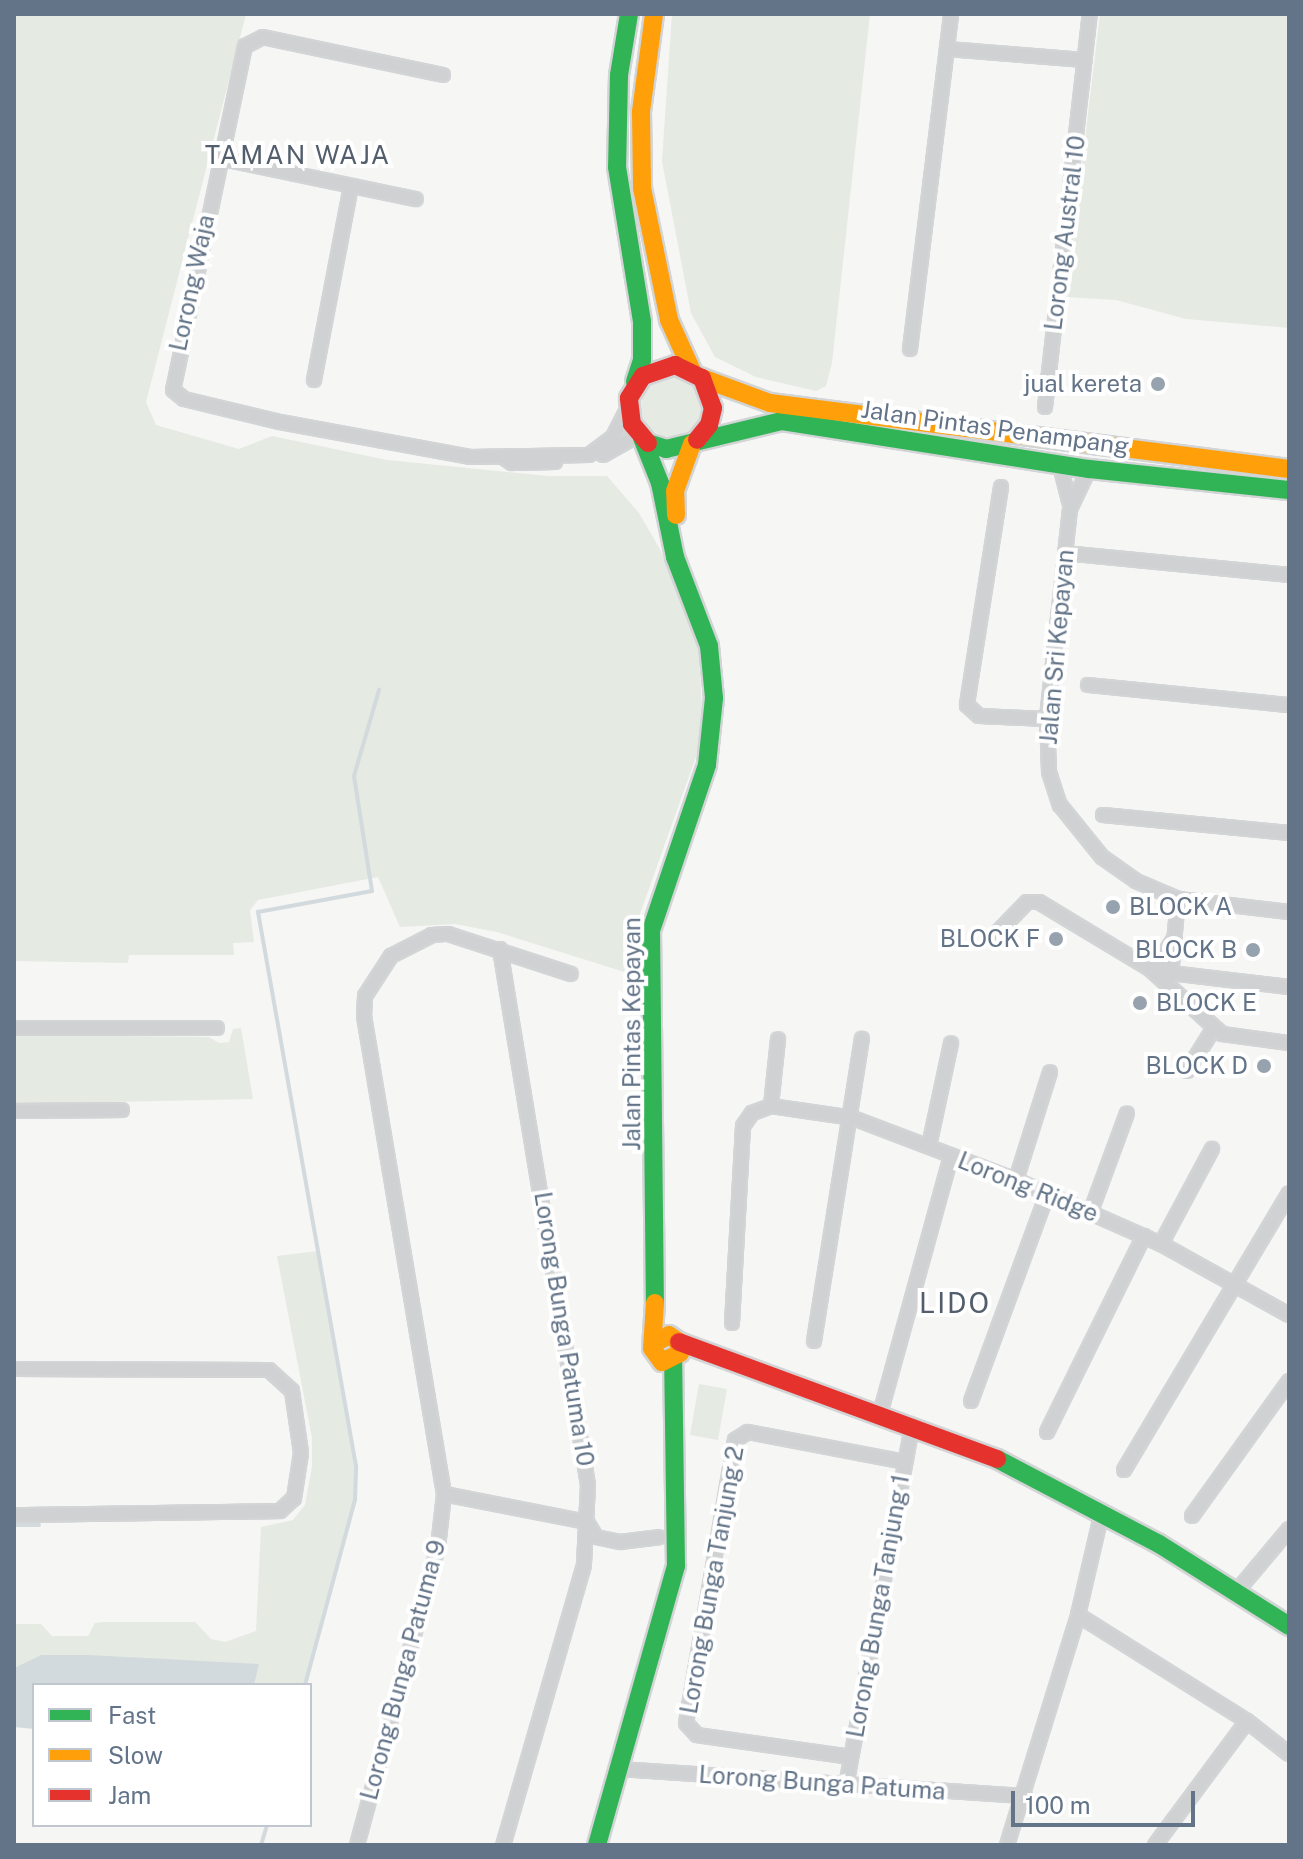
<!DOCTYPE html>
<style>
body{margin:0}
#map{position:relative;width:1303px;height:1859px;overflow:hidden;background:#f6f6f5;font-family:"Public Sans",sans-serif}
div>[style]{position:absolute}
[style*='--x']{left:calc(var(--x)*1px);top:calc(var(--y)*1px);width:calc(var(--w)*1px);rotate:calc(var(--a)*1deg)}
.green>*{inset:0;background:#e5eae3}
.round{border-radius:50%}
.water>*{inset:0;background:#d3dade}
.stream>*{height:4px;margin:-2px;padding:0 2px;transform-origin:2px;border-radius:2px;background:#d3dade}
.roads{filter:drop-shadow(2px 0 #d2d4d6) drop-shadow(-2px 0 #d2d4d6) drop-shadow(0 2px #d2d4d6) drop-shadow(0 -2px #d2d4d6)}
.street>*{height:12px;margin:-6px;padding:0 6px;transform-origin:6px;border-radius:6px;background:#d0d1d2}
.fast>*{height:18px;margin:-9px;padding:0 9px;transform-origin:9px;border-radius:9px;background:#30b455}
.slow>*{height:18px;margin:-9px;padding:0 9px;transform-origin:9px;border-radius:9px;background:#ff9f0a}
.jam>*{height:18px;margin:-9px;padding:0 9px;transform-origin:9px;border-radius:9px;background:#e5322d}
.dots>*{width:22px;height:22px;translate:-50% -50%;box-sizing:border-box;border:4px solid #fff;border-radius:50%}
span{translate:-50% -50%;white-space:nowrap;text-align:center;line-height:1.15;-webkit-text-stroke:8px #fff;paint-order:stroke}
.street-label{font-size:24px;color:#637488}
.poi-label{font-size:24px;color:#637488}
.right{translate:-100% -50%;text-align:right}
.left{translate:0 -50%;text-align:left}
.neighbourhood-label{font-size:26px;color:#525e6c;letter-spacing:2px}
.quarter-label{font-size:28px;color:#525e6c;letter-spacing:2px}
.frame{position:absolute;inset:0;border:16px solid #637488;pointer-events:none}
.legend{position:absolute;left:32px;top:1683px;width:280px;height:144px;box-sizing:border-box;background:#fff;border:2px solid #c1c7cf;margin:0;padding:10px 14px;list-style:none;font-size:24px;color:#637488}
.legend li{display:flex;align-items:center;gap:16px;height:40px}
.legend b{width:40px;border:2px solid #c1c7cf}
.scale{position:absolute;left:1011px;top:1791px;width:184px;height:36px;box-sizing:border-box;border:4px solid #637488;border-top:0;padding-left:10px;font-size:24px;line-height:28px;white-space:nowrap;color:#637488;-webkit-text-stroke:6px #fff;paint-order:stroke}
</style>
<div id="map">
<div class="green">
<div style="clip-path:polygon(14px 14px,246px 14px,146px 402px,156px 425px,239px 449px,272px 436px,387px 460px,548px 476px,607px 476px,639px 513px,661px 551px,698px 644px,703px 721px,697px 754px,636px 925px,637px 976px,497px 932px,455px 924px,400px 927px,378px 877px,258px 900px,250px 910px,254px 942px,233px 943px,234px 955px,129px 955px,128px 963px,14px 961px)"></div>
<div style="clip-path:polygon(672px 14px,870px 14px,832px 363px,826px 386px,816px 391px,756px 377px,715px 357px,691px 313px,662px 161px)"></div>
<div style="clip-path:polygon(1100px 14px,1289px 14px,1289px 328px,1186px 319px,1116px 300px,1066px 297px)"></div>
<div class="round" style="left:641px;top:375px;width:62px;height:62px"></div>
<div style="clip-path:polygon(241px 1028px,253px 1099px,14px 1104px,14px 1035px,209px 1037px,219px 1043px,229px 1042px,233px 1029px)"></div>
<div style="clip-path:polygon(318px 1251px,356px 1466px,355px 1500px,305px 1685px,254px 1685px,258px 1664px,41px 1655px,14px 1668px,14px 1624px,41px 1624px,52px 1636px,88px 1636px,95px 1623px,103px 1622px,195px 1622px,211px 1639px,225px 1642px,256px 1631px,261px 1527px,293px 1520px,305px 1505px,312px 1467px,312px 1438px,277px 1256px)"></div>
<div style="clip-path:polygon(699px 1384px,727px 1389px,718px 1440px,690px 1435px)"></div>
</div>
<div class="water">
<div style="clip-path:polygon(41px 1655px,88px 1655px,259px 1664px,254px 1685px,34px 1685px,34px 1729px,14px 1727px,14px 1668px)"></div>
</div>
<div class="stream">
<div style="--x:14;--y:1525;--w:25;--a:0"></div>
<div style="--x:305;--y:1685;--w:192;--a:-74.9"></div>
<div style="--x:355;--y:1500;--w:34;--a:-88"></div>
<div style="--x:356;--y:1466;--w:563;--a:-100.03"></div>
<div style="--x:258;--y:912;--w:116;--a:-10.4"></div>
<div style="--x:372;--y:891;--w:116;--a:-98.9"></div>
<div style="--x:354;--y:776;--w:90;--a:-73.8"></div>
<div style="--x:261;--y:1845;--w:21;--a:-73"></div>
</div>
<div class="roads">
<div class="street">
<div style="--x:947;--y:49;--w:138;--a:4.6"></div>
<div style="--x:443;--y:75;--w:184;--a:-168.1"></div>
<div style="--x:263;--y:37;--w:20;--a:153"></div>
<div style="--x:245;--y:46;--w:351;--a:101.8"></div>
<div style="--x:173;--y:390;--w:14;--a:39"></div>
<div style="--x:184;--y:399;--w:99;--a:13.5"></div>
<div style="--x:280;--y:422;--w:193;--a:10.4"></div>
<div style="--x:470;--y:457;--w:119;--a:-1"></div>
<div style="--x:589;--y:455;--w:30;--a:-37"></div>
<div style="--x:613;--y:437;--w:31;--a:-63"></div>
<div style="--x:219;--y:158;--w:201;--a:11.8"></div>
<div style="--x:910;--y:349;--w:337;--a:-83"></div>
<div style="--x:314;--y:380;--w:197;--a:-79.2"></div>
<div style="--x:1045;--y:407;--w:396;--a:-83.5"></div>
<div style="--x:603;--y:455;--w:40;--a:-29.7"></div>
<div style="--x:503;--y:457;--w:11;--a:34"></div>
<div style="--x:512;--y:463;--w:43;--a:-1.3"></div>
<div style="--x:1060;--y:465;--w:37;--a:76"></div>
<div style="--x:1089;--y:469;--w:44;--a:115.4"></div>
<div style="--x:1070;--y:509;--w:211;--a:96.3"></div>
<div style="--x:1047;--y:719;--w:53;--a:87.8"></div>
<div style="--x:1049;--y:772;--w:35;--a:72"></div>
<div style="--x:1060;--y:805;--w:67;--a:51.1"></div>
<div style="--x:1102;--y:857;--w:42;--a:35.2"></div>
<div style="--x:1136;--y:881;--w:46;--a:23.2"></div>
<div style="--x:1178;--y:899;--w:112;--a:6.7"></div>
<div style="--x:1001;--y:487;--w:221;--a:98.9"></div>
<div style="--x:967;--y:705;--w:16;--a:43"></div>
<div style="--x:979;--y:716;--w:68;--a:2.5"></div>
<div style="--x:1065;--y:553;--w:225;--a:5.6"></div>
<div style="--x:1088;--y:685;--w:202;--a:5.7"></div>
<div style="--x:1103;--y:815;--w:187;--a:5.5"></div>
<div style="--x:995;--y:935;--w:46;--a:-45.9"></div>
<div style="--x:1027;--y:902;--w:12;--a:0"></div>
<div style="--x:1039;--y:902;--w:130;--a:31.1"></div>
<div style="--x:1150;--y:969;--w:97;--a:42.1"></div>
<div style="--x:1222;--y:1034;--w:68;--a:7.7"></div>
<div style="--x:500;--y:949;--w:543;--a:80.68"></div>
<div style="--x:588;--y:1485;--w:80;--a:92.9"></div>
<div style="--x:584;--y:1565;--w:291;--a:106.1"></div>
<div style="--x:1153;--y:971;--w:137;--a:6.7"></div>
<div style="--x:1153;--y:971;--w:40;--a:-57.1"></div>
<div style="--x:1171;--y:976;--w:77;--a:-84.8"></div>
<div style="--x:14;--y:1028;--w:203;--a:0"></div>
<div style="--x:1187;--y:1071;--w:51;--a:-57.9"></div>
<div style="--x:771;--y:1106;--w:67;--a:-84"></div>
<div style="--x:14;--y:1111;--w:108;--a:-0.5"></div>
<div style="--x:929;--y:1146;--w:105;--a:-77.9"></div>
<div style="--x:1016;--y:1180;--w:113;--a:-72.5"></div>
<div style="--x:1091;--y:1211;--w:104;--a:-69.8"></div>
<div style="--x:1161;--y:1244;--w:108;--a:-61.8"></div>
<div style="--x:732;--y:1323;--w:197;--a:-86.8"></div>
<div style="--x:743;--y:1126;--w:16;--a:-55"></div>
<div style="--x:752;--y:1113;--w:20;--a:-20"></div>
<div style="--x:771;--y:1106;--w:83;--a:8.3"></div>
<div style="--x:853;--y:1118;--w:174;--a:20.8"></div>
<div style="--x:1016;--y:1180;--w:158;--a:23.8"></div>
<div style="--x:1161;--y:1244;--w:146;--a:29"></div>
<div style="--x:814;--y:1341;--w:306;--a:-81"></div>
<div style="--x:14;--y:1369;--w:255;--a:0.2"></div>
<div style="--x:269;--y:1370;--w:31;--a:42"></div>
<div style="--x:292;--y:1391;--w:63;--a:81.7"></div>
<div style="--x:301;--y:1453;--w:46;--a:98.8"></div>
<div style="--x:294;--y:1498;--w:19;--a:137"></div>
<div style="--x:280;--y:1511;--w:266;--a:179.1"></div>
<div style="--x:971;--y:1401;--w:221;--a:-69.8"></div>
<div style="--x:880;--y:1414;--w:268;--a:-74.6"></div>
<div style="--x:1047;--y:1432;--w:219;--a:-63.7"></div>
<div style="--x:1124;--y:1470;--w:322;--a:-59.2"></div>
<div style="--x:444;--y:1494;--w:146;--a:11.1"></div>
<div style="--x:587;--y:1522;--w:17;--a:59"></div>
<div style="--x:596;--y:1537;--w:25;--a:12"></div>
<div style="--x:620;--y:1542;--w:39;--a:-7"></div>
<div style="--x:1192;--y:1516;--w:166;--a:-54.3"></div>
<div style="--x:1237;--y:1591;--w:81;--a:-50"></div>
<div style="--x:1078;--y:1615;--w:199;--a:32.1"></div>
<div style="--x:1247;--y:1721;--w:53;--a:38.2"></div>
<div style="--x:851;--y:1757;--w:156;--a:-171.9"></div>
<div style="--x:697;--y:1735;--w:16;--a:-133"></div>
<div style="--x:686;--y:1723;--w:287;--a:-80.2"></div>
<div style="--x:735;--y:1440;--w:15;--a:-32"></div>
<div style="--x:748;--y:1432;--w:160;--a:10.8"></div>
<div style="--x:618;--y:1769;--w:408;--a:3.8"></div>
<div style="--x:846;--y:1786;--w:366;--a:-79.6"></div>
<div style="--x:357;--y:1845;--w:309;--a:-74.8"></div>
<div style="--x:438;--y:1547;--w:53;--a:-83.5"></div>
<div style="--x:444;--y:1494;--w:485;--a:-99.5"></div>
<div style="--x:364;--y:1016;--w:20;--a:-87"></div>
<div style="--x:365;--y:996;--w:48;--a:-57"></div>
<div style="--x:391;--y:956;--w:46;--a:-27.1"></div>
<div style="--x:432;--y:935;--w:16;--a:-4"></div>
<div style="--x:448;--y:934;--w:129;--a:18"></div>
<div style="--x:1007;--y:1845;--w:241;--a:-72.8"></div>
<div style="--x:1078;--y:1615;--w:106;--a:-76.9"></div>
<div style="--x:1155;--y:1845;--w:154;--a:-53.4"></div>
</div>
<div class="fast">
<div style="--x:629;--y:14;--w:62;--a:99.3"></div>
<div style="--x:619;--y:75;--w:92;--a:91.2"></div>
<div style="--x:617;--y:167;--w:157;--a:80.8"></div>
<div style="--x:642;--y:322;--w:38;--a:90"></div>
<div style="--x:642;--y:360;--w:23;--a:108"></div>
<div style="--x:642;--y:438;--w:48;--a:68.2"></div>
<div style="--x:660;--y:483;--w:76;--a:78.5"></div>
<div style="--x:675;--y:557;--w:95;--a:69.1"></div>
<div style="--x:709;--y:646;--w:52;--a:84.5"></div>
<div style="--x:714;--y:698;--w:67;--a:96"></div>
<div style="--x:707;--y:765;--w:174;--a:108.7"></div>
<div style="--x:651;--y:930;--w:373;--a:89.4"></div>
<div style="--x:648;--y:443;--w:19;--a:18"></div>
<div style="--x:666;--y:449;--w:119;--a:-13.6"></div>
<div style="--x:782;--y:421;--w:311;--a:8.9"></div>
<div style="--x:1089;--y:469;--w:201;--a:6"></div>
<div style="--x:997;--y:1459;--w:183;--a:27.7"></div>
<div style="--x:1159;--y:1544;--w:154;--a:32.2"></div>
<div style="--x:597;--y:1845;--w:290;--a:-74.2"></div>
<div style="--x:676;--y:1566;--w:205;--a:-90.8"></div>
</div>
<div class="slow">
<div style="--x:654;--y:14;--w:99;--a:97.6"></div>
<div style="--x:641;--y:112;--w:76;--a:89.2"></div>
<div style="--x:642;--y:188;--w:135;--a:78.4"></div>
<div style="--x:669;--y:320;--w:56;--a:65.7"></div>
<div style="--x:702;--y:378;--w:72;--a:20.2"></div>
<div style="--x:770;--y:403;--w:523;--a:7.25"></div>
<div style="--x:676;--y:515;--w:24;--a:-92"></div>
<div style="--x:675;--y:491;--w:50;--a:-70.1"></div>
<div style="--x:653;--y:1344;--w:18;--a:-29"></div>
<div style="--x:669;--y:1335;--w:12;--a:35"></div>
<div style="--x:679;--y:1342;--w:11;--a:85"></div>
<div style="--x:680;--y:1353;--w:20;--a:153"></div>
<div style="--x:662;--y:1362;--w:17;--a:-126"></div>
<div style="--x:652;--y:1348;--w:45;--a:-86.2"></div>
</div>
<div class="jam">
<div style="--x:648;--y:443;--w:25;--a:-130"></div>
<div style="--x:632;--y:424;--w:26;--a:-97"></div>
<div style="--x:629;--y:398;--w:26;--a:-58"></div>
<div style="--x:643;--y:376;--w:34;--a:-19"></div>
<div style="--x:675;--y:365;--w:30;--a:26"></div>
<div style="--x:702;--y:378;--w:32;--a:70"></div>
<div style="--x:713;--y:408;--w:17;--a:103"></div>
<div style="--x:709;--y:425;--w:19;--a:129"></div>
<div style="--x:679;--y:1342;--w:339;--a:20.2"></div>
</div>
</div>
<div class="dots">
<div style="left:1158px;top:384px;background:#96a2ae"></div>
<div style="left:1113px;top:907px;background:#96a2ae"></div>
<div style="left:1056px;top:939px;background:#96a2ae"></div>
<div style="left:1253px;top:950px;background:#96a2ae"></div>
<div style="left:1140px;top:1003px;background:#96a2ae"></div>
<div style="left:1264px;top:1066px;background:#96a2ae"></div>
</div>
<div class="street-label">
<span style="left:1065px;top:233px;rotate:-83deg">Lorong Austral 10</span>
<span style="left:192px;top:283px;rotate:-78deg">Lorong Waja</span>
<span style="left:995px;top:428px;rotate:8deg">Jalan Pintas Penampang</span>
<span style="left:1057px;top:647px;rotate:-85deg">Jalan Sri Kepayan</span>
<span style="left:632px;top:1034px;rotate:-90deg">Jalan Pintas Kepayan</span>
<span style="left:1028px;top:1187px;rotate:22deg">Lorong Ridge</span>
<span style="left:564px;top:1329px;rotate:81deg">Lorong Bunga Patuma 10</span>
<span style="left:712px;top:1580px;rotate:-80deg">Lorong Bunga Tanjung 2</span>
<span style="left:878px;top:1606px;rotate:-80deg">Lorong Bunga Tanjung 1</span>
<span style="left:403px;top:1670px;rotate:-75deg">Lorong Bunga Patuma 9</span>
<span style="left:822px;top:1783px;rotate:4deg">Lorong Bunga Patuma</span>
</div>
<div class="poi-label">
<span class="right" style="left:1142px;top:384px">jual kereta</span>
<span class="left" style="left:1129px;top:907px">BLOCK A</span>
<span class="right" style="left:1040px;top:939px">BLOCK F</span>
<span class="right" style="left:1237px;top:950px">BLOCK B</span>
<span class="left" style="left:1156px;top:1003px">BLOCK E</span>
<span class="right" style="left:1248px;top:1066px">BLOCK D</span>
</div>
<div class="neighbourhood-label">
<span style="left:298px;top:155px">TAMAN WAJA</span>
</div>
<div class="quarter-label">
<span style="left:955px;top:1303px">LIDO</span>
</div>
<div class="frame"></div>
<ul class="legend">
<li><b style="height:10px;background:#30b455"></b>Fast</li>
<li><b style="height:10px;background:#ff9f0a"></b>Slow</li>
<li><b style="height:10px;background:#e5322d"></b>Jam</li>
</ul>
<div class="scale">100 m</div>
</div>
